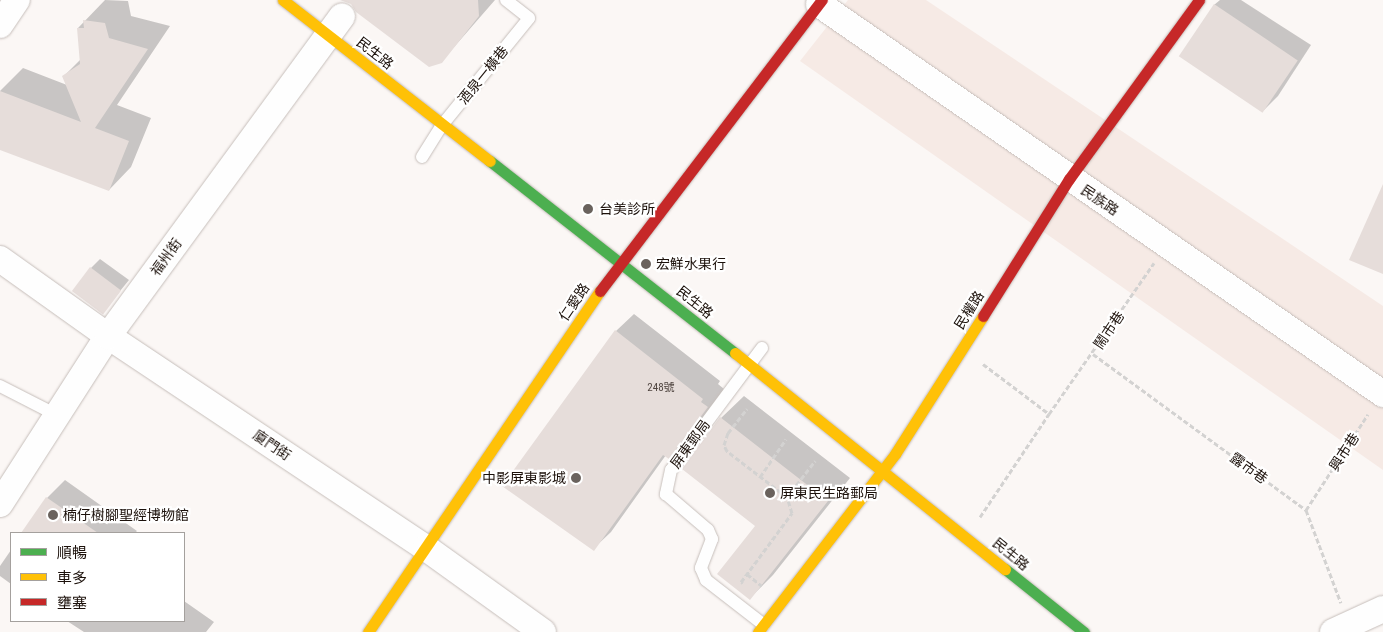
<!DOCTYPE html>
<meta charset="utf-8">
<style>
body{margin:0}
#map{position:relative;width:1383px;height:632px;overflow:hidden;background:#fbf7f5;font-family:"Roboto Condensed","Noto Sans TC",sans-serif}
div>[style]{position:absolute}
.built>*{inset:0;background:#f6eae5}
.shadow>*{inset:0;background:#0003}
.building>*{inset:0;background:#e6ddda;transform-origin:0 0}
.path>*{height:3px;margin-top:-1.5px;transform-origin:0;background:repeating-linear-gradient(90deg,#d3d2d1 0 5px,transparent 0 7.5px)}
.roads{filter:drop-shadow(0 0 1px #c6beba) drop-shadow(0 0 1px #c6beba)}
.lane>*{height:12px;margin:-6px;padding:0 6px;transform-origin:6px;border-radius:6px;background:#fefefe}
.street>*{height:26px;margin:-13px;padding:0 13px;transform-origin:13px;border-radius:13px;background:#fefefe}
.fast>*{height:11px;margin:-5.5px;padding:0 5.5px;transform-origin:5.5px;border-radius:5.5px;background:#4caf50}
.slow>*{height:11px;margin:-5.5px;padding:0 5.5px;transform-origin:5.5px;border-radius:5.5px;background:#ffc107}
.jam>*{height:11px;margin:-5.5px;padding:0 5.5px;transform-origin:5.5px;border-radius:5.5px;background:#c62828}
.dots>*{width:14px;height:14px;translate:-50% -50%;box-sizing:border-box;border:2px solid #fff;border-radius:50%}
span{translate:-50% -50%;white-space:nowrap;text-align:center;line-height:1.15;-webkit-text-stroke:4.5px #fff;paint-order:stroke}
.number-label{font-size:11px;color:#504540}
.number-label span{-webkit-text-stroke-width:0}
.street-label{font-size:14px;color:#1c110b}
.poi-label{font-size:14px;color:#1c110b}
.left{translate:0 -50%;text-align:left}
.right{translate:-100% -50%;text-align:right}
.legend{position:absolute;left:10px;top:532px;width:175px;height:90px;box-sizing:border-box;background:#fff;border:1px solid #a4a09d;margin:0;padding:6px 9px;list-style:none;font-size:15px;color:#1c110b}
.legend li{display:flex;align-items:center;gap:10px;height:25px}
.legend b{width:25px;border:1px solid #a4a09d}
</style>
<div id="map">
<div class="built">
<div style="clip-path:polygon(848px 0,926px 0,1383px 306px,1383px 470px,800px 61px)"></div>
</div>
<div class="shadow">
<div style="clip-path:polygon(105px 0,128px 1px,131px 16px,170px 26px,117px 105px,151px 118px,131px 167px,109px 190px,0 148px,0 91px,23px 68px,67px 85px,63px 77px,81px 59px,78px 28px)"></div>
<div style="clip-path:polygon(342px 0,495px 0,441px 62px,352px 3px)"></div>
<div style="clip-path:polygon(1220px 0,1241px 0,1311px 45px,1278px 96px,1264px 110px,1214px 5px)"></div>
<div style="clip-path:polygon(100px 259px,129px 280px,103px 312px,91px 268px)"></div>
<div style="clip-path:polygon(634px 314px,720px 381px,718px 384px,724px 389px,686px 440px,669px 458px,666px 455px,611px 532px,593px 549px,616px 331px)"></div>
<div style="clip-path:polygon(744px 396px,850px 478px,773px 575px,750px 598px,757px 526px,721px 418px)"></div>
<div style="clip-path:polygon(65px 480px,137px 531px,135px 533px,23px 533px,47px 498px)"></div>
<div style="clip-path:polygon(11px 550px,11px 584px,0 576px,0 566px)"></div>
<div style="clip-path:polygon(184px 601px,214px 622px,206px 632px,84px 632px,67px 621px,184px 621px)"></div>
</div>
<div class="building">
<div style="clip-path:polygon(340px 0,478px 0,479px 16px,442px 63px,429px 67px,356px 12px,351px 4px)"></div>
<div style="left:1214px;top:4px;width:101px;height:63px;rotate:34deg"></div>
<div style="clip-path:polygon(83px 20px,105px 23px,109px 38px,148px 49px,95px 128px,129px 141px,109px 191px,0 150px,0 91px,81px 122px,62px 76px,80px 64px,77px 28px,84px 28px)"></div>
<div style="clip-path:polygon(1383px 184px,1383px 274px,1349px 260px)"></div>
<div style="left:90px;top:267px;width:39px;height:30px;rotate:37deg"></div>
<div style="clip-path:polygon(615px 330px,703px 399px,701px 402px,708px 407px,669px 459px,663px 455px,594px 551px,502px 486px)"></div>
<div style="clip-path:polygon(720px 417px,828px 501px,750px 600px,717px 574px,755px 526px,682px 469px)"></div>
<div style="clip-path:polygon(46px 497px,98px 533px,21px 533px)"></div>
</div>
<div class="path">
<div style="left:1093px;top:354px;width:264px;rotate:36.2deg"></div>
<div style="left:1306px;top:510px;width:99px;rotate:69.4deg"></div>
<div style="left:983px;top:364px;width:83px;rotate:37.1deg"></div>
<div style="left:1049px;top:414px;width:184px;rotate:-55.2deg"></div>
<div style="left:760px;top:477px;width:46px;rotate:-55.6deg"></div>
<div style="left:787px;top:497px;width:46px;rotate:-52.1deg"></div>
<div style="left:1306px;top:510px;width:114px;rotate:-57.1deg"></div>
<div style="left:980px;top:517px;width:124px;rotate:-56.2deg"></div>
<div style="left:747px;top:574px;width:19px;rotate:39deg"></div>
<div style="left:743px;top:583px;width:2px;rotate:-153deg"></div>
<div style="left:741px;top:582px;width:86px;rotate:-53.5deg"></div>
<div style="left:792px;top:513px;width:17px;rotate:-107deg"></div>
<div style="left:787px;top:497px;width:76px;rotate:-142.5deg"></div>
<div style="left:727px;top:451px;width:7px;rotate:-117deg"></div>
<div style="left:724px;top:445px;width:13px;rotate:-72deg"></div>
<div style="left:728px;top:433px;width:31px;rotate:-52deg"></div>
</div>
<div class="roads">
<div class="lane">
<div style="left:422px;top:157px;width:39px;rotate:-58deg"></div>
<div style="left:443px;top:124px;width:136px;rotate:-50.9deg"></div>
<div style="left:529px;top:18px;width:29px;rotate:-142deg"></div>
<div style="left:762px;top:348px;width:152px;rotate:126.7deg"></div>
<div style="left:671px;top:470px;width:25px;rotate:102deg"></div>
<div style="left:666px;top:494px;width:55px;rotate:40.6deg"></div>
<div style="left:708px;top:530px;width:10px;rotate:66deg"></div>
<div style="left:712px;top:539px;width:31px;rotate:111deg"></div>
<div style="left:701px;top:568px;width:13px;rotate:67deg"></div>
<div style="left:706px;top:580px;width:73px;rotate:37.8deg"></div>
<div style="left:0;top:386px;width:64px;rotate:27deg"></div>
</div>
<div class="street">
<div style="left:819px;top:4px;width:686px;rotate:34.66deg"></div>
<div style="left:0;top:25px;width:30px;rotate:-56deg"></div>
<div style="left:0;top:259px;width:133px;rotate:35.5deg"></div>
<div style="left:108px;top:336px;width:382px;rotate:33.7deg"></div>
<div style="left:426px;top:548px;width:144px;rotate:35.7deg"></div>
<div style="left:0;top:504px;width:200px;rotate:-57.3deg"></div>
<div style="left:108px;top:336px;width:396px;rotate:-53.8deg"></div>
<div style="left:1333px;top:632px;width:55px;rotate:-24.7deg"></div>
</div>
<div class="fast">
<div style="left:490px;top:161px;width:311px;rotate:38.1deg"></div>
<div style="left:1005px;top:569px;width:101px;rotate:38.6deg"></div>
</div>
<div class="slow">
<div style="left:283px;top:0;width:262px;rotate:37.9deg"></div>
<div style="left:735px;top:353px;width:346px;rotate:38.7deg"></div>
<div style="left:368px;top:632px;width:412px;rotate:-55.8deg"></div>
<div style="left:758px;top:632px;width:225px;rotate:-52.4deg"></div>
<div style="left:895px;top:454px;width:164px;rotate:-57.5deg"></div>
</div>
<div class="jam">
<div style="left:600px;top:291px;width:366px;rotate:-52.7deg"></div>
<div style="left:983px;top:316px;width:162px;rotate:-57.9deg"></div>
<div style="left:1069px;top:179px;width:221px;rotate:-54deg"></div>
</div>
</div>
<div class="dots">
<div style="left:588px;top:209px;background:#6a625d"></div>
<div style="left:646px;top:264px;background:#6a625d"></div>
<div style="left:576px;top:478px;background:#6a625d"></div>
<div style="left:770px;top:493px;background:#6a625d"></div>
<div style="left:53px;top:515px;background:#6a625d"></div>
</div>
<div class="number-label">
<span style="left:661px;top:388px">248號</span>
</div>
<div class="street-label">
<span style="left:375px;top:53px;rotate:38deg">民生路</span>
<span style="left:483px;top:75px;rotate:-51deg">酒泉一橫巷</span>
<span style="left:1100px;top:200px;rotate:34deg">民族路</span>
<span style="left:166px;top:257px;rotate:-54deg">福州街</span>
<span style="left:574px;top:302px;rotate:-56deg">仁愛路</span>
<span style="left:695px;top:302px;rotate:39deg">民生路</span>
<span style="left:969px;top:310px;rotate:-58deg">民權路</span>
<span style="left:1109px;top:330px;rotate:-56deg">鬧市巷</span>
<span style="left:690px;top:444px;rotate:-54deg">屏東郵局</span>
<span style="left:272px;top:445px;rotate:34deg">廈門街</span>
<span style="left:1344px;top:452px;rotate:-57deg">興市巷</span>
<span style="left:1249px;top:468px;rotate:36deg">露市巷</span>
<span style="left:1011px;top:554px;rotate:39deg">民生路</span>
</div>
<div class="poi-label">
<span class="left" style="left:599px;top:209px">台美診所</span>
<span class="left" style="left:656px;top:264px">宏鮮水果行</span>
<span class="right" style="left:566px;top:478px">中影屏東影城</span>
<span class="left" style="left:780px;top:493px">屏東民生路郵局</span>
<span class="left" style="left:63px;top:515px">楠仔樹腳聖經博物館</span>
</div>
<ul class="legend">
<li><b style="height:6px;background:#4caf50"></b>順暢</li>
<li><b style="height:6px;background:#ffc107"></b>車多</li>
<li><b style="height:6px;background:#c62828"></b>壅塞</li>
</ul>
</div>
